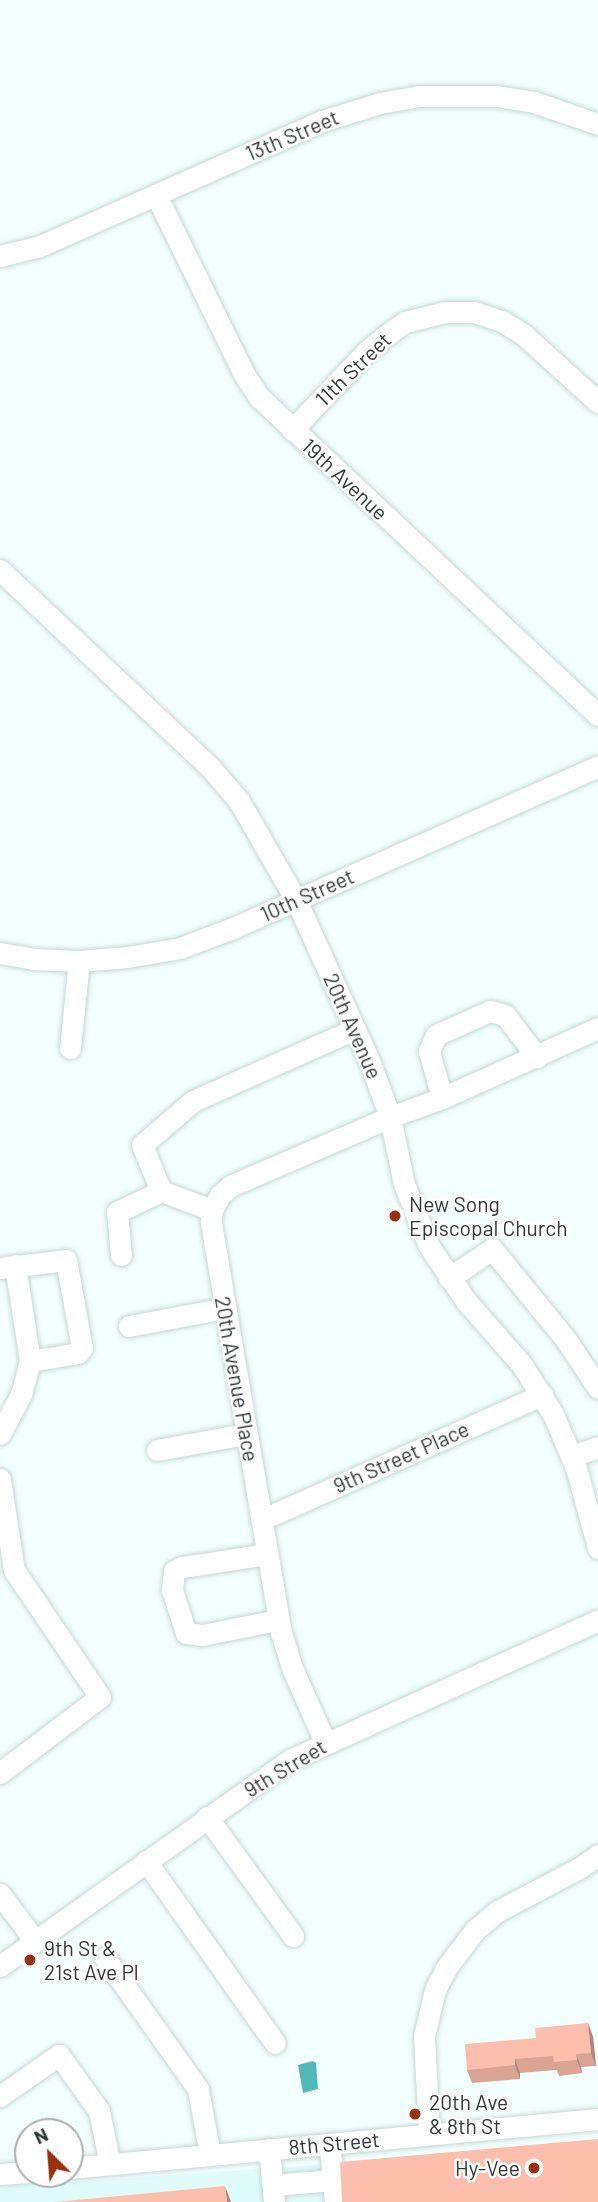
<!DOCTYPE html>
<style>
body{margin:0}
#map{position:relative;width:598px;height:2202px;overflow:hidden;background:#f3fefe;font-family:Barlow,sans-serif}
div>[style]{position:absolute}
.built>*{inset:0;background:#dffbfa}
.water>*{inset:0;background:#53b9b7}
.roads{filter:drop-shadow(0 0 2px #c4d7d6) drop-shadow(0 0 2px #c4d7d6)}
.minor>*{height:21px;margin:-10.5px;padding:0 10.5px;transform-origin:10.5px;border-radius:10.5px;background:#fff}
.wall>*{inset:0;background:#daa495}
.shaded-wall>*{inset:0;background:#b18679}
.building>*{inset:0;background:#fdbfad}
.dots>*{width:19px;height:19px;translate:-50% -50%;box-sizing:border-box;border:4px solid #fff;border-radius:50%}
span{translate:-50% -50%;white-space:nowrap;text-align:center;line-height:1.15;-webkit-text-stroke:5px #fff;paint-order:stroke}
.street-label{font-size:21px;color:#303737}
.poi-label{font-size:21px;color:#303737}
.left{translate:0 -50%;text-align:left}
.right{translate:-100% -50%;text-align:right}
.north{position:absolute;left:14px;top:2118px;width:70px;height:70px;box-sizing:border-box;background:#fff;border:2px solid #acafaf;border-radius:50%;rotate:335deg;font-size:19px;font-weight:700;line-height:28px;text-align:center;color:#303737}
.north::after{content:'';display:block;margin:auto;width:24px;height:32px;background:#98310f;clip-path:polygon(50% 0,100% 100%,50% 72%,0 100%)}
</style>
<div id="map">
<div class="built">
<div style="clip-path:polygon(598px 2145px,598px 2202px,0 2202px,0 2187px)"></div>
</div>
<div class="water">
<div style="clip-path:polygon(313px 2061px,316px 2063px,318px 2089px,303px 2093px,298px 2065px)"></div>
</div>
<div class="roads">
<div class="minor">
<div style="left:156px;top:195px;width:199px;rotate:63.8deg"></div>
<div style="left:244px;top:374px;width:27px;rotate:57deg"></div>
<div style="left:259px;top:397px;width:465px;rotate:43.2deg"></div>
<div style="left:0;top:256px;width:41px;rotate:-14deg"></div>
<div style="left:40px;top:246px;width:308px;rotate:-23.9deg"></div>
<div style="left:322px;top:121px;width:61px;rotate:-17.2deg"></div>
<div style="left:380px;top:103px;width:39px;rotate:-10deg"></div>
<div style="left:418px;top:96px;width:78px"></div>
<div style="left:496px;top:96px;width:38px;rotate:9deg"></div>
<div style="left:534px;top:102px;width:68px;rotate:19deg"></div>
<div style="left:292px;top:430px;width:108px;rotate:-46.5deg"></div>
<div style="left:366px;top:352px;width:27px;rotate:-39deg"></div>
<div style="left:387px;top:335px;width:22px;rotate:-36deg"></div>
<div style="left:405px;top:322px;width:41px;rotate:-14deg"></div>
<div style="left:445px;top:312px;width:29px"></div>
<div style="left:474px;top:312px;width:29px;rotate:18deg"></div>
<div style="left:502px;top:321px;width:26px;rotate:32deg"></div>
<div style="left:524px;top:335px;width:100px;rotate:42.2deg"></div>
<div style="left:0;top:570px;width:288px;rotate:43.2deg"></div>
<div style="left:210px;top:767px;width:45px;rotate:49.5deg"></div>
<div style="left:239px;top:801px;width:114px;rotate:60.1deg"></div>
<div style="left:296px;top:900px;width:176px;rotate:65.5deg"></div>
<div style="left:369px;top:1060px;width:61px;rotate:69.8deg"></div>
<div style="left:390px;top:1117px;width:68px;rotate:78.2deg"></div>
<div style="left:404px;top:1184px;width:67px;rotate:68deg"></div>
<div style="left:429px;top:1246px;width:66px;rotate:56.1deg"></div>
<div style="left:466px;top:1301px;width:85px;rotate:48.8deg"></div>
<div style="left:522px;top:1365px;width:58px;rotate:57.7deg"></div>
<div style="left:553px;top:1414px;width:59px;rotate:66.9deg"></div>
<div style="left:576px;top:1468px;width:83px;rotate:74.6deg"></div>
<div style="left:0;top:953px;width:34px;rotate:10deg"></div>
<div style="left:33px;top:959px;width:46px;rotate:2.5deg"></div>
<div style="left:79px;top:961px;width:49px;rotate:-4.7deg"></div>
<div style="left:128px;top:957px;width:53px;rotate:-9.8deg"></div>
<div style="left:180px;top:948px;width:57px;rotate:-20.7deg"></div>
<div style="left:233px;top:928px;width:399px;rotate:-23.9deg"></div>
<div style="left:70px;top:1048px;width:87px;rotate:-84.1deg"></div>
<div style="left:442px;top:1098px;width:49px;rotate:-105.5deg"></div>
<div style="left:429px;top:1051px;width:17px;rotate:-66deg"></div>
<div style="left:436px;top:1035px;width:59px;rotate:-24deg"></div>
<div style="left:490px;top:1011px;width:16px;rotate:15deg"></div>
<div style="left:505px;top:1015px;width:53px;rotate:52.7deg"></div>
<div style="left:161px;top:1191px;width:50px;rotate:-112.4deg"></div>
<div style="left:142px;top:1145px;width:67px;rotate:-40.8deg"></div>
<div style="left:193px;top:1101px;width:177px;rotate:-24deg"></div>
<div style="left:121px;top:1255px;width:43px;rotate:-95.3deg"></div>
<div style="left:117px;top:1212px;width:49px;rotate:-25.5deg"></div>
<div style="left:161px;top:1191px;width:54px;rotate:20.4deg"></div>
<div style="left:15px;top:1265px;width:97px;rotate:81.1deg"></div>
<div style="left:0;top:1268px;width:66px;rotate:-6.9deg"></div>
<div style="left:66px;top:1260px;width:89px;rotate:79.7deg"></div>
<div style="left:82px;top:1348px;width:6px;rotate:129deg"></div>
<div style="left:78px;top:1353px;width:49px;rotate:170.5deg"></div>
<div style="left:30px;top:1361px;width:34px;rotate:105deg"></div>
<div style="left:21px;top:1394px;width:45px;rotate:117.7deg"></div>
<div style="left:449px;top:1278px;width:52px;rotate:-34deg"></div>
<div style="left:492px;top:1249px;width:119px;rotate:50.8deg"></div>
<div style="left:567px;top:1341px;width:56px;rotate:56.6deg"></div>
<div style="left:129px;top:1326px;width:98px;rotate:-10.6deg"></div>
<div style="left:157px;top:1450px;width:90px;rotate:-10.2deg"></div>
<div style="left:571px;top:1456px;width:28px;rotate:-18deg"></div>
<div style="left:0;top:1479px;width:92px;rotate:81.3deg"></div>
<div style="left:14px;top:1570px;width:153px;rotate:55.9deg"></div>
<div style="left:100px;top:1697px;width:126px;rotate:142.8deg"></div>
<div style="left:261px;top:1520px;width:308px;rotate:-24deg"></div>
<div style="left:267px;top:1554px;width:86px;rotate:171.3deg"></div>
<div style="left:182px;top:1567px;width:9px;rotate:153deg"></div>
<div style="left:174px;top:1571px;width:19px;rotate:96deg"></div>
<div style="left:172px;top:1590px;width:45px;rotate:72deg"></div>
<div style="left:186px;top:1633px;width:16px;rotate:7deg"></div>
<div style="left:202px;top:1635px;width:77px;rotate:-11.2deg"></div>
<div style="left:325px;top:1742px;width:81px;rotate:-114deg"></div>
<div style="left:292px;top:1668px;width:37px;rotate:-107deg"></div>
<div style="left:281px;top:1633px;width:416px;rotate:-99.7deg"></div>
<div style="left:211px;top:1223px;width:13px;rotate:-86deg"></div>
<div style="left:212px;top:1210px;width:17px;rotate:-62deg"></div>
<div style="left:220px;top:1195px;width:13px;rotate:-42deg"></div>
<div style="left:230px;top:1186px;width:174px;rotate:-23.3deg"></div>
<div style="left:390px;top:1117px;width:55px;rotate:-20.1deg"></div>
<div style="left:442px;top:1098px;width:171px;rotate:-24.2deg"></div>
<div style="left:207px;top:1817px;width:147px;rotate:54.1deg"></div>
<div style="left:146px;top:1861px;width:223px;rotate:54.7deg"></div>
<div style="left:0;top:1894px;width:59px;rotate:53.3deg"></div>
<div style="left:105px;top:1958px;width:161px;rotate:54.6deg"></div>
<div style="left:198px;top:2089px;width:67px;rotate:79.7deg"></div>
<div style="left:0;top:1966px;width:356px;rotate:-35.4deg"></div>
<div style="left:290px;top:1760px;width:338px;rotate:-24.4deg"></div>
<div style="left:0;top:2096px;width:72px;rotate:-34.8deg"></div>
<div style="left:59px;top:2055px;width:69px;rotate:54.5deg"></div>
<div style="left:99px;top:2111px;width:54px;rotate:78.3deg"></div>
<div style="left:429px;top:2134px;width:98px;rotate:-92.9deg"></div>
<div style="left:424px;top:2036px;width:47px;rotate:-76.6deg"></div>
<div style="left:435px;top:1990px;width:25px;rotate:-63deg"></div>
<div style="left:446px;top:1968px;width:48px;rotate:-52.7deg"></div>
<div style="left:475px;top:1930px;width:30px;rotate:-40deg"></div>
<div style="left:498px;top:1911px;width:94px;rotate:-27.9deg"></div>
<div style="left:581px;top:1867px;width:21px;rotate:-35deg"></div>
<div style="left:269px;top:2149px;width:53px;rotate:84.6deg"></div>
<div style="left:70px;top:2168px;width:530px;rotate:-5.3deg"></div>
<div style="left:0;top:2174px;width:28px;rotate:-4deg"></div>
<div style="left:333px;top:2180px;width:22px;rotate:85deg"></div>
<div style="left:273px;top:2185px;width:60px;rotate:-4.8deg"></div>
<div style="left:333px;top:2180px;width:36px;rotate:-96deg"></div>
</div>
</div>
<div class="wall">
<div style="clip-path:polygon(588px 2023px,593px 2037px,596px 2066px,581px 2067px,582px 2073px,559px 2076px,557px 2070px,520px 2073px,520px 2079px,472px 2083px,467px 2070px)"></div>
</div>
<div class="shaded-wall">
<div style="clip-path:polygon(588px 2023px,593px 2037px,596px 2066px,591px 2053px)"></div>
<div style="clip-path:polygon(576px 2054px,581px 2067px,582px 2073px,577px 2060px)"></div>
<div style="clip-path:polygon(515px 2059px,520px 2073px,520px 2079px,515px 2065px)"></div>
<div style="clip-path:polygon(225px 2186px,231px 2202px,227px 2202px)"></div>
</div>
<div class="building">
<div style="clip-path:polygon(588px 2023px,591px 2053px,576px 2054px,577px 2060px,554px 2062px,553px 2056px,515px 2059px,515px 2065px,467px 2070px,465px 2044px,536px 2038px,535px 2028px)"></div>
<div style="clip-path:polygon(598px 2139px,598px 2202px,342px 2202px,340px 2162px)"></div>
<div style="clip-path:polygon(225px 2186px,227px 2202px,55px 2202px)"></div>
</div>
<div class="dots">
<div style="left:395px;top:1216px;background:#98310f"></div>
<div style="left:30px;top:1960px;background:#98310f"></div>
<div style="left:415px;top:2114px;background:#98310f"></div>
<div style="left:534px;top:2168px;background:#98310f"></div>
</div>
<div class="street-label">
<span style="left:292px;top:135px;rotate:-23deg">13th Street</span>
<span style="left:353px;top:369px;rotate:-44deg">11th Street</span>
<span style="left:345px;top:479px;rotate:43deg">19th Avenue</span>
<span style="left:307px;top:895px;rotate:-24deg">10th Street</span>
<span style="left:353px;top:1026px;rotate:66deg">20th Avenue</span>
<span style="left:237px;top:1379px;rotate:80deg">20th Avenue Place</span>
<span style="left:401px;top:1457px;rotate:-24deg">9th Street Place</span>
<span style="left:285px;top:1768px;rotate:-31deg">9th Street</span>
<span style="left:334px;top:2143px;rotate:-5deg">8th Street</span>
</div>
<div class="poi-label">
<span class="left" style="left:409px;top:1216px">New Song<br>Episcopal Church</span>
<span class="left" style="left:44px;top:1960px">9th St &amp;<br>21st Ave Pl</span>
<span class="left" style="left:429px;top:2114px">20th Ave<br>&amp; 8th St</span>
<span class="right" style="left:520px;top:2168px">Hy-Vee</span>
</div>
<div class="north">N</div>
</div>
